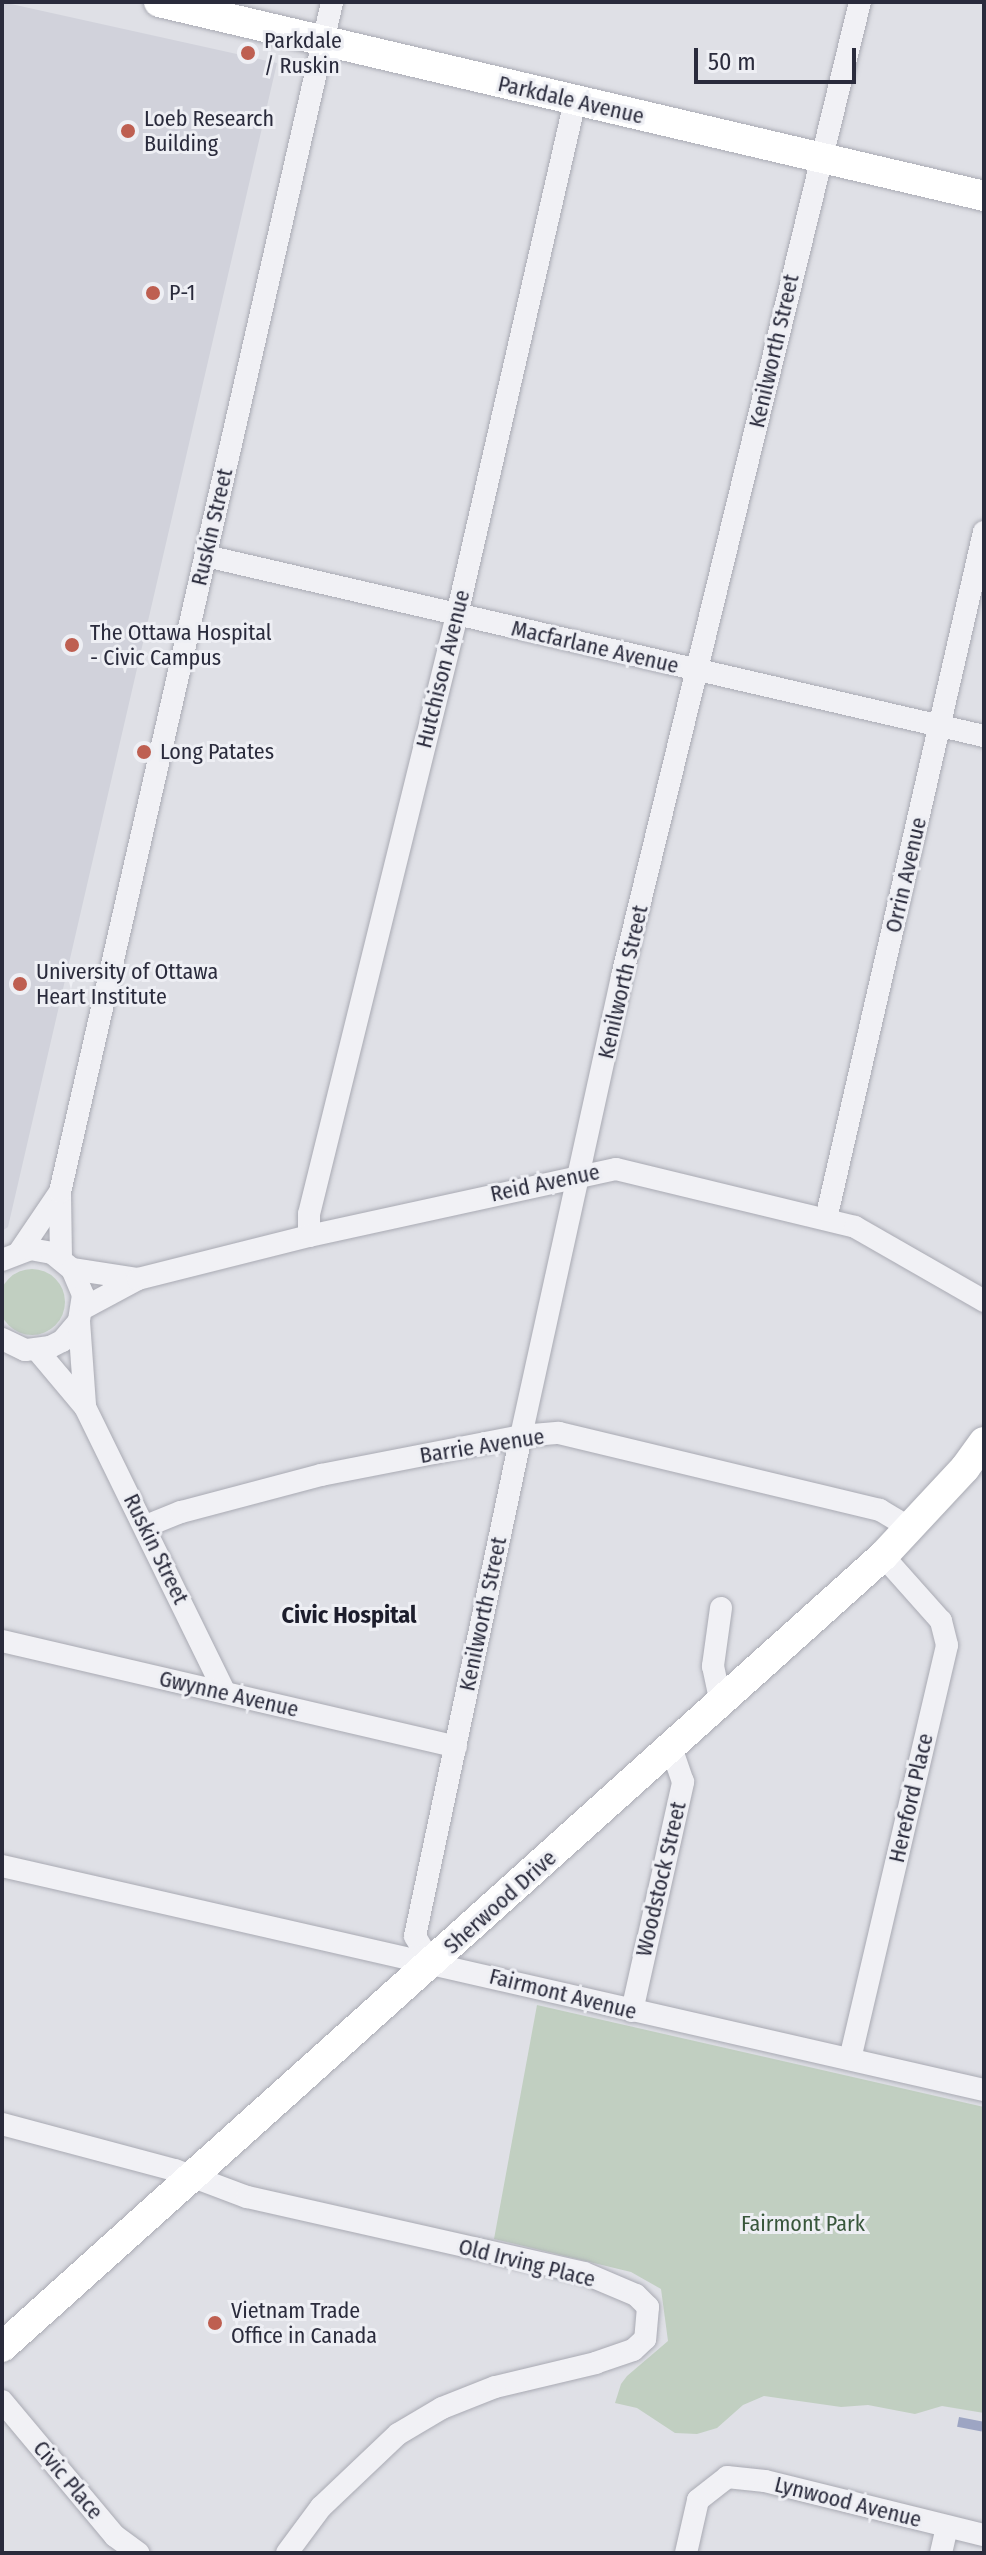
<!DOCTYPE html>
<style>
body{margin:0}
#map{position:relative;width:986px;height:2555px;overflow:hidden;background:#dfe0e6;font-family:"Fira Sans Condensed",sans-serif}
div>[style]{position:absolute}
.built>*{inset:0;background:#d1d2db}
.green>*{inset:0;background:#c1cfc1}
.round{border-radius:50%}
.water>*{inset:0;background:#9da5c3;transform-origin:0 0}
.roads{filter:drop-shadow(0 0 2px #a9aab3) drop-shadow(0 0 2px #a9aab3)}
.street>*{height:22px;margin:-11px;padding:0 11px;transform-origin:11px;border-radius:11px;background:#f1f1f5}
.secondary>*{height:30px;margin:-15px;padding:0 15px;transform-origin:15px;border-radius:15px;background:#fff}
.dots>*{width:22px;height:22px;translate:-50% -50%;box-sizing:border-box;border:4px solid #eeeff4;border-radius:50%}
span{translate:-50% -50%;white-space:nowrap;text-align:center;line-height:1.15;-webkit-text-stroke:6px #eeeff4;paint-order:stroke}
.poi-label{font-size:22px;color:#2a2b3c}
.left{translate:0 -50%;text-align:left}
.street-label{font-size:22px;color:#2a2b3c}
.park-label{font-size:22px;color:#38563b}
.neighbourhood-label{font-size:24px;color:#1c1d2c;font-weight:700}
.frame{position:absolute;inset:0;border:4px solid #2a2b3c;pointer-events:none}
.scale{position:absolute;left:694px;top:48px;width:162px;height:36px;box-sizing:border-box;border:4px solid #2a2b3c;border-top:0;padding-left:10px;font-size:24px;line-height:28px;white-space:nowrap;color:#2a2b3c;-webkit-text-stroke:6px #eeeff4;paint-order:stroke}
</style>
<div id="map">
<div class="built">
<div style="clip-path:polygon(2px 2px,277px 63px,8px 1227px,2px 1231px)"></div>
</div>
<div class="green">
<div class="round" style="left:-1px;top:1269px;width:66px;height:66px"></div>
<div style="clip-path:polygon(537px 2005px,984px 2107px,984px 2413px,942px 2406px,915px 2414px,868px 2405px,841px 2407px,764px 2396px,743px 2405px,717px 2428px,697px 2434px,675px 2433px,637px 2408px,615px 2403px,621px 2384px,627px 2376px,668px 2341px,661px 2289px,631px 2272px,494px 2239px)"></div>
</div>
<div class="water">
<div style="left:959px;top:2417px;width:25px;height:10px;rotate:11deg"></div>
</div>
<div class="roads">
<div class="street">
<div style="left:206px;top:556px;width:799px;rotate:13.03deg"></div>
<div style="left:826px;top:1219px;width:705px;rotate:-77.05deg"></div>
<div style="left:309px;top:1236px;width:22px;rotate:-90deg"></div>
<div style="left:309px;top:1214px;width:617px;rotate:-76.12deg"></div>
<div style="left:457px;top:615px;width:527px;rotate:-77.07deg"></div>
<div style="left:20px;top:1251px;width:71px;rotate:-55.9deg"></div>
<div style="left:61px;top:1258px;width:66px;rotate:-90.9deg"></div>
<div style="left:60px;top:1192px;width:1221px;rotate:-77.12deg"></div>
<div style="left:2px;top:1260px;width:30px;rotate:-21deg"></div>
<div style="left:30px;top:1249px;width:22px;rotate:10deg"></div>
<div style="left:52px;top:1253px;width:26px;rotate:39deg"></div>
<div style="left:72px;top:1269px;width:28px;rotate:67deg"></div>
<div style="left:83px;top:1295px;width:26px;rotate:99deg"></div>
<div style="left:79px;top:1321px;width:26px;rotate:130deg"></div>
<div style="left:62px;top:1341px;width:13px;rotate:153deg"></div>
<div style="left:50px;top:1347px;width:25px;rotate:173deg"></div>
<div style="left:25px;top:1350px;width:25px;rotate:-154deg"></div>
<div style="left:72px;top:1269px;width:67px;rotate:8.6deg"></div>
<div style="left:82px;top:1309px;width:64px;rotate:-28.2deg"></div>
<div style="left:138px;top:1279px;width:176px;rotate:-14.1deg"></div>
<div style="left:309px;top:1236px;width:314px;rotate:-12.3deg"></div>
<div style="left:616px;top:1169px;width:246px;rotate:13.6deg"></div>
<div style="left:855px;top:1227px;width:149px;rotate:29.8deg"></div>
<div style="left:79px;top:1321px;width:84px;rotate:85.9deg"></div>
<div style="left:37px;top:1350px;width:75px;rotate:49.9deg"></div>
<div style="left:85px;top:1407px;width:318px;rotate:63.9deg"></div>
<div style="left:146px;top:1526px;width:38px;rotate:-22deg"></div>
<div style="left:181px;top:1512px;width:145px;rotate:-14.8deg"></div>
<div style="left:321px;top:1475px;width:204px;rotate:-11deg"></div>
<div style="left:521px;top:1436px;width:38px;rotate:-5deg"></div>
<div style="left:559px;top:1433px;width:330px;rotate:13.5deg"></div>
<div style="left:880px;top:1510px;width:35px;rotate:31deg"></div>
<div style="left:721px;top:1608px;width:59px;rotate:97.9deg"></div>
<div style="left:713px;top:1666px;width:38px;rotate:78deg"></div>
<div style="left:2px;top:1641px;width:466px;rotate:13.1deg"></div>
<div style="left:2px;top:1866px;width:1007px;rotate:12.85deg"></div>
<div style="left:431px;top:1963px;width:31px;rotate:-121deg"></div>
<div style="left:415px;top:1936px;width:511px;rotate:-78.03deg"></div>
<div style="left:521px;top:1436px;width:471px;rotate:-77.6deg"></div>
<div style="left:622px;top:976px;width:1003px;rotate:-76.27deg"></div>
<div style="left:632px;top:2011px;width:235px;rotate:-77.4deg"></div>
<div style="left:683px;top:1782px;width:36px;rotate:-109deg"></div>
<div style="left:850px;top:2059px;width:425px;rotate:-76.8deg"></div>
<div style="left:947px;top:1645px;width:25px;rotate:-104deg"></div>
<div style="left:941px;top:1621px;width:87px;rotate:-131.7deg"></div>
<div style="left:2px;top:2124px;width:179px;rotate:14.9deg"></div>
<div style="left:175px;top:2170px;width:77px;rotate:20.6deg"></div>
<div style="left:247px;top:2197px;width:345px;rotate:12.7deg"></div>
<div style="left:584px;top:2273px;width:56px;rotate:22.9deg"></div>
<div style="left:636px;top:2295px;width:17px;rotate:45deg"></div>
<div style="left:648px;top:2307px;width:32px;rotate:95deg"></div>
<div style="left:645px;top:2339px;width:16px;rotate:137deg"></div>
<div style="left:633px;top:2350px;width:39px;rotate:161deg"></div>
<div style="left:596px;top:2363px;width:104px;rotate:166.6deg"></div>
<div style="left:495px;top:2387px;width:57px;rotate:158.4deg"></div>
<div style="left:442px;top:2408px;width:51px;rotate:149.4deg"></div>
<div style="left:398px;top:2434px;width:106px;rotate:136.5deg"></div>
<div style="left:321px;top:2507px;width:57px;rotate:126.5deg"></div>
<div style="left:2px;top:2401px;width:176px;rotate:50.1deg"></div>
<div style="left:115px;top:2536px;width:29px;rotate:36deg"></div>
<div style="left:686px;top:2553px;width:54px;rotate:-77.2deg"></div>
<div style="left:698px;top:2500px;width:37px;rotate:-38deg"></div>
<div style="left:727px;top:2477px;width:38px;rotate:6deg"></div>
<div style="left:765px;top:2481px;width:226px;rotate:13.9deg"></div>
<div style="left:941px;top:2553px;width:27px;rotate:-77deg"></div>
</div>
<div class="secondary">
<div style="left:159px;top:2px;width:848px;rotate:13.23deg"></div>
<div style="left:2px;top:2347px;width:1184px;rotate:-41.92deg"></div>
<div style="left:883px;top:1556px;width:120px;rotate:-47deg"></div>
<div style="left:965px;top:1468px;width:32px;rotate:-54deg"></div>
</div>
</div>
<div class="dots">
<div style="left:248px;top:53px;background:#be5f51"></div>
<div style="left:128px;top:131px;background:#be5f51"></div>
<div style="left:153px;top:293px;background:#be5f51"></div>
<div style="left:72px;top:645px;background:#be5f51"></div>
<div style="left:144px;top:752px;background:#be5f51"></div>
<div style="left:20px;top:984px;background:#be5f51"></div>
<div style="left:215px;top:2323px;background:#be5f51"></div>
</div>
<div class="poi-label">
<span class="left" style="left:264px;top:53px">Parkdale<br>/ Ruskin</span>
<span class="left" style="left:144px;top:131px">Loeb Research<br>Building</span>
<span class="left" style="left:169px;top:293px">P-1</span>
<span class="left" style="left:90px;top:645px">The Ottawa Hospital<br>- Civic Campus</span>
<span class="left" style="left:160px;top:752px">Long Patates</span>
<span class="left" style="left:36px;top:984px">University of Ottawa<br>Heart Institute</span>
<span class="left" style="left:231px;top:2323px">Vietnam Trade<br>Office in Canada</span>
</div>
<div class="street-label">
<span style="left:571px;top:100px;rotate:13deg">Parkdale Avenue</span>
<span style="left:774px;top:351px;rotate:-77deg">Kenilworth Street</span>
<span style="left:212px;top:527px;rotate:-77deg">Ruskin Street</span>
<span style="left:595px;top:647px;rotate:13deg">Macfarlane Avenue</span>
<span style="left:443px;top:669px;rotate:-76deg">Hutchison Avenue</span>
<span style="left:906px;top:875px;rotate:-77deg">Orrin Avenue</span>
<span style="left:623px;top:982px;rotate:-77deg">Kenilworth Street</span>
<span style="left:545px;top:1183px;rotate:-12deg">Reid Avenue</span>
<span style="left:482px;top:1446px;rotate:-9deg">Barrie Avenue</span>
<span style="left:156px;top:1549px;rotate:64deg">Ruskin Street</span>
<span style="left:483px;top:1614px;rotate:-78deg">Kenilworth Street</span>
<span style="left:229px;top:1694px;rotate:13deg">Gwynne Avenue</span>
<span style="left:911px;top:1798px;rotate:-77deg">Hereford Place</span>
<span style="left:661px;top:1879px;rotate:-77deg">Woodstock Street</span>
<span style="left:500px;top:1902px;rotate:-42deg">Sherwood Drive</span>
<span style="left:563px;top:1994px;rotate:14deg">Fairmont Avenue</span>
<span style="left:527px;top:2263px;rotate:14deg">Old Irving Place</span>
<span style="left:68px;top:2480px;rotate:50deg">Civic Place</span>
<span style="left:848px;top:2502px;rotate:14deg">Lynwood Avenue</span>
</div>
<div class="park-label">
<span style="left:803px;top:2224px">Fairmont Park</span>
</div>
<div class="neighbourhood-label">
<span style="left:349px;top:1616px">Civic Hospital</span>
</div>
<div class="frame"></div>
<div class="scale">50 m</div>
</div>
